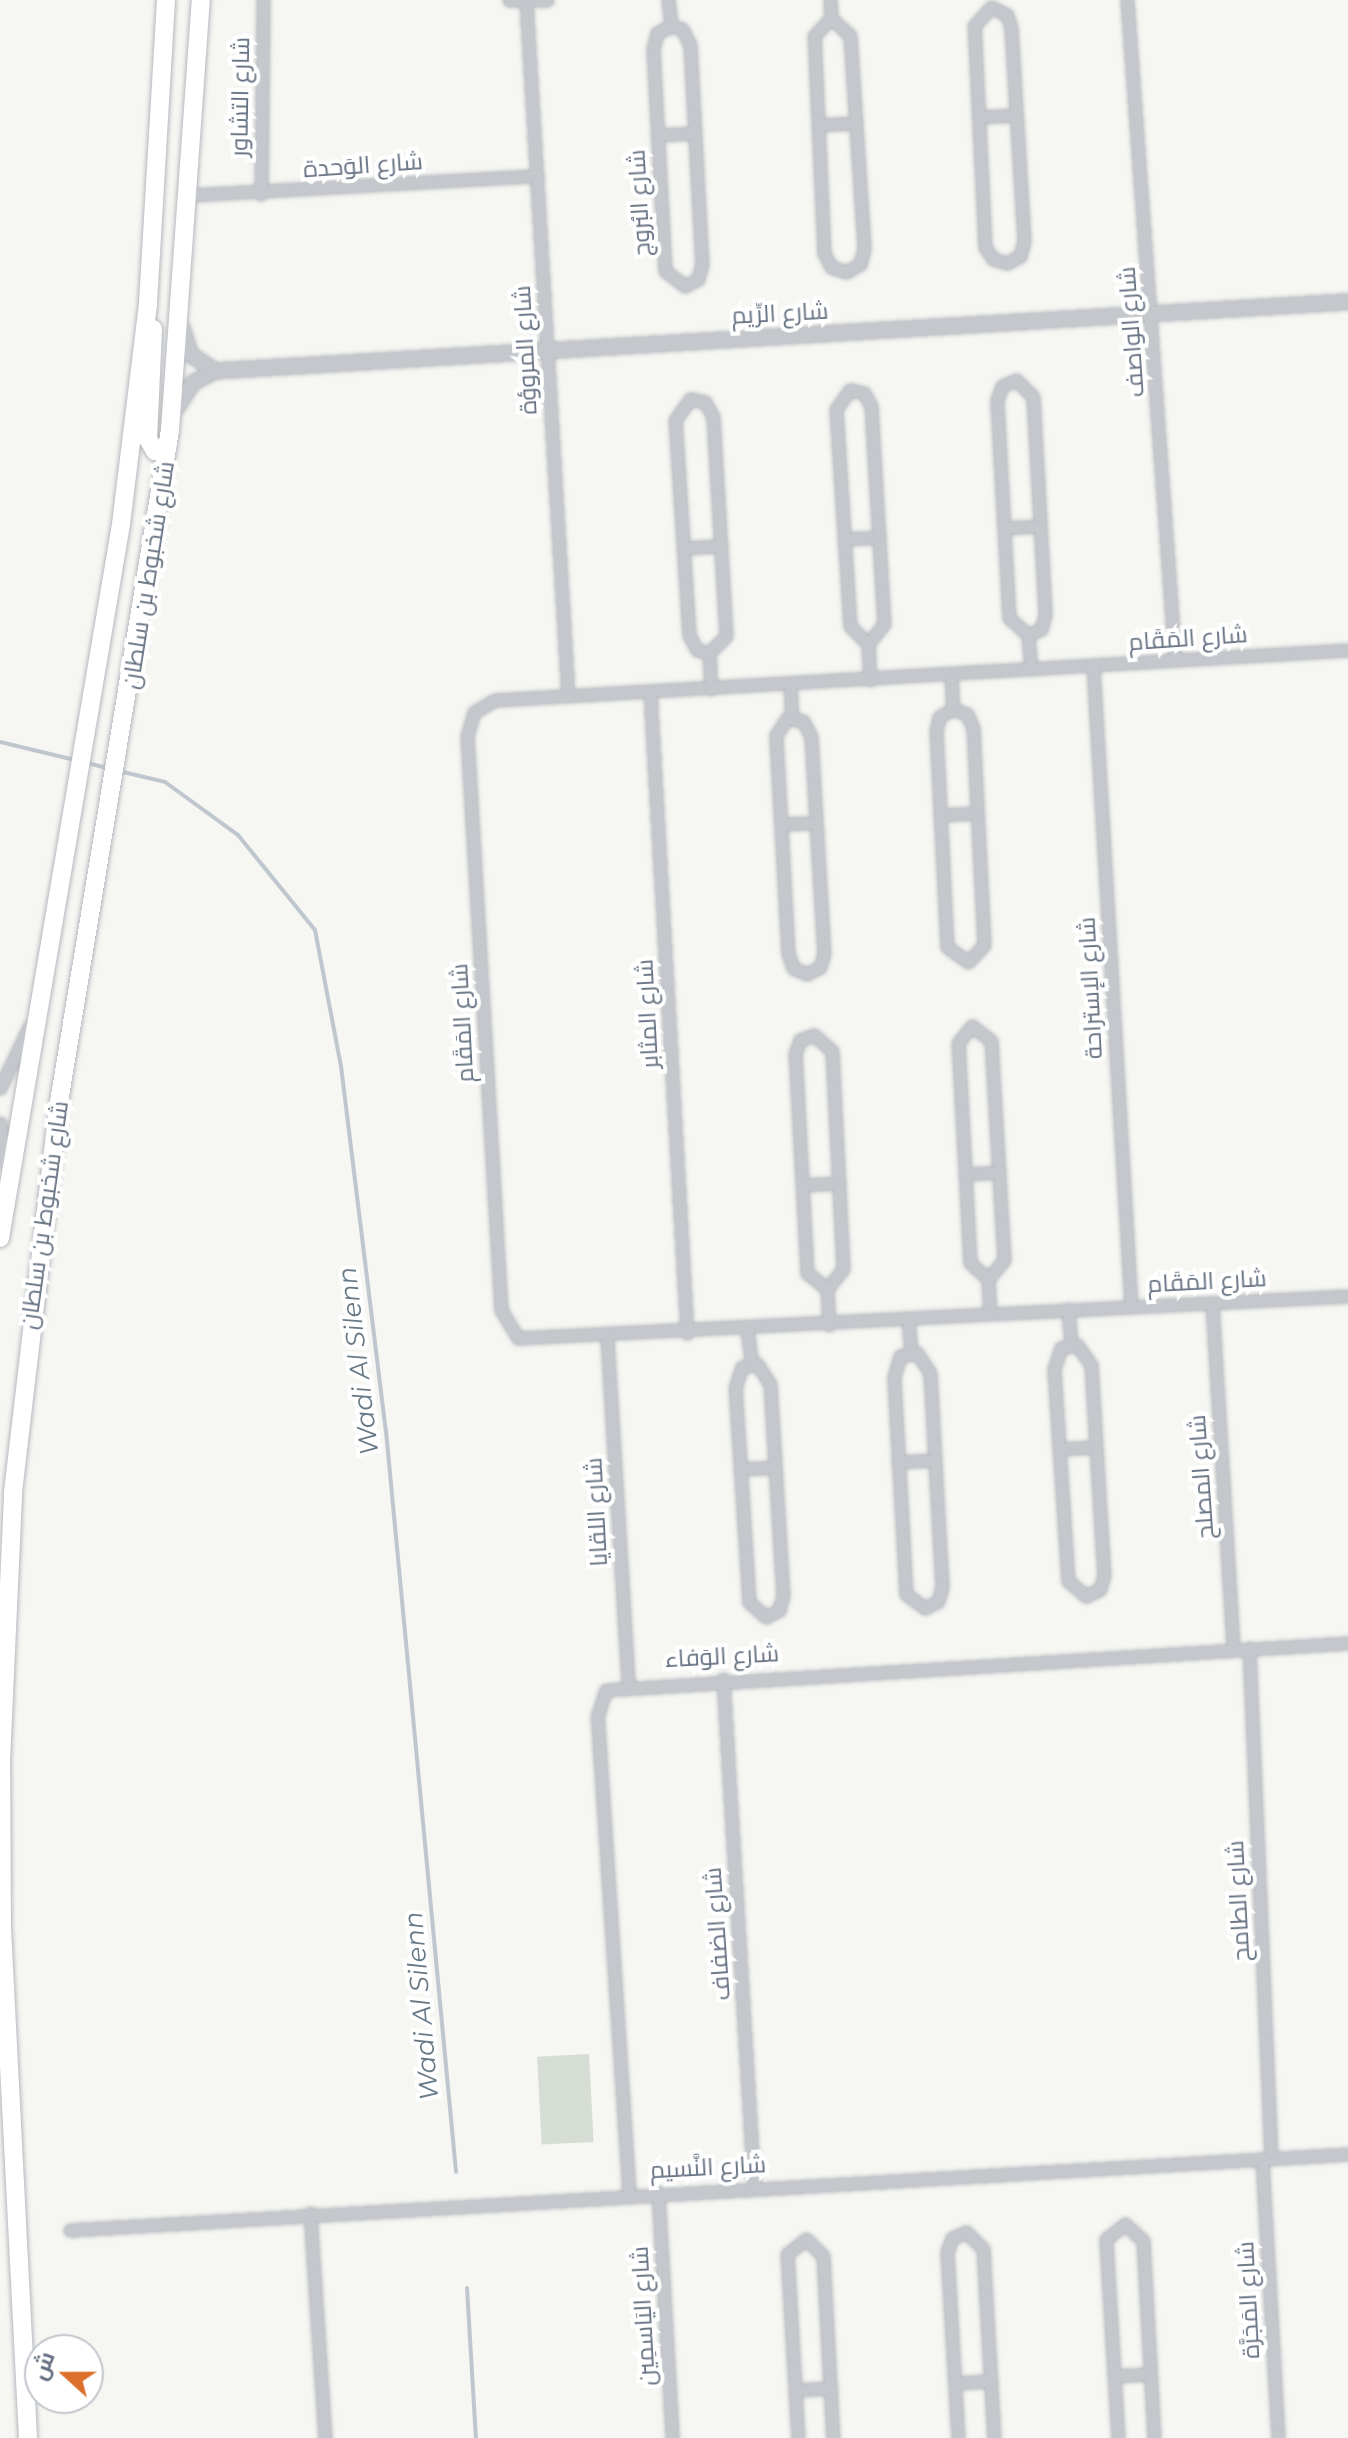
<!DOCTYPE html>
<meta charset="utf-8">
<style>
body{margin:0}
#map{position:relative;width:1348px;height:2438px;overflow:hidden;background:#f6f6f3;font-family:Montserrat,Cairo,sans-serif}
div>[style]{position:absolute}
.green>*{inset:0;background:#d6ddd4;transform-origin:0 0}
.stream>*{height:4px;margin:-2px;padding:0 2px;transform-origin:2px;border-radius:2px;background:#bfc7ce}
.roads{filter:drop-shadow(0 0 2px #b5b8bd) drop-shadow(0 0 2px #b5b8bd)}
.minor>*{height:11px;margin:-5.5px;padding:0 5.5px;transform-origin:5.5px;border-radius:5.5px;background:#c4c7cb}
.tertiary>*{height:14px;margin:-7px;padding:0 7px;transform-origin:7px;border-radius:7px;background:#c4c7cb}
.primary>*{height:18px;margin:-9px;padding:0 9px;transform-origin:9px;border-radius:9px;background:#fff}
span{translate:-50% -50%;white-space:nowrap;text-align:center;line-height:1.15;-webkit-text-stroke:8px #fff;paint-order:stroke}
.street-label{font-size:24px;color:#667283}
.water-label{font-size:26px;color:#677986;font-style:italic}
.north{position:absolute;left:24px;top:2334px;width:80px;height:80px;box-sizing:border-box;background:#fff;border:2px solid #c2c7cd;border-radius:50%;rotate:291deg;font-size:22px;font-weight:700;line-height:32px;text-align:center;color:#667283}
.north::after{content:'';display:block;margin:auto;width:28px;height:36px;background:#dd702c;clip-path:polygon(50% 0,100% 100%,50% 72%,0 100%)}
</style>
<div id="map">
<div class="green">
<div style="left:589px;top:2054px;width:88px;height:52px;rotate:87deg"></div>
</div>
<div class="stream">
<div style="left:0;top:742px;width:77px;rotate:13.5deg"></div>
<div style="left:88px;top:763px;width:23px;rotate:15deg"></div>
<div style="left:119px;top:771px;width:47px;rotate:13.4deg"></div>
<div style="left:165px;top:782px;width:90px;rotate:36deg"></div>
<div style="left:238px;top:835px;width:122px;rotate:51deg"></div>
<div style="left:315px;top:930px;width:138px;rotate:79.2deg"></div>
<div style="left:341px;top:1066px;width:368px;rotate:83deg"></div>
<div style="left:386px;top:1431px;width:744px;rotate:84.6deg"></div>
<div style="left:467px;top:2288px;width:150px;rotate:86.6deg"></div>
</div>
<div class="roads">
<div class="minor">
<div style="left:509px;top:0;width:38px"></div>
<div style="left:668px;top:0;width:26px;rotate:83deg"></div>
<div style="left:830px;top:0;width:18px;rotate:87deg"></div>
<div style="left:1127px;top:0;width:662px;rotate:85.84deg"></div>
<div style="left:526px;top:1px;width:696px;rotate:86.54deg"></div>
<div style="left:991px;top:7px;width:18px;rotate:27deg"></div>
<div style="left:1007px;top:15px;width:14px;rotate:73deg"></div>
<div style="left:1011px;top:28px;width:213px;rotate:86.5deg"></div>
<div style="left:1024px;top:241px;width:16px;rotate:105deg"></div>
<div style="left:1020px;top:256px;width:15px;rotate:152deg"></div>
<div style="left:1007px;top:263px;width:15px;rotate:-164deg"></div>
<div style="left:993px;top:259px;width:14px;rotate:-124deg"></div>
<div style="left:985px;top:247px;width:221px;rotate:-92.8deg"></div>
<div style="left:974px;top:26px;width:25px;rotate:-48deg"></div>
<div style="left:831px;top:18px;width:26px;rotate:43deg"></div>
<div style="left:850px;top:36px;width:213px;rotate:86.2deg"></div>
<div style="left:864px;top:249px;width:16px;rotate:105deg"></div>
<div style="left:860px;top:264px;width:16px;rotate:150deg"></div>
<div style="left:846px;top:272px;width:16px;rotate:-162deg"></div>
<div style="left:831px;top:267px;width:16px;rotate:-117deg"></div>
<div style="left:824px;top:253px;width:217px;rotate:-92.6deg"></div>
<div style="left:814px;top:36px;width:25px;rotate:-47deg"></div>
<div style="left:671px;top:26px;width:11px;rotate:15deg"></div>
<div style="left:682px;top:29px;width:18px;rotate:63deg"></div>
<div style="left:690px;top:45px;width:219px;rotate:86.9deg"></div>
<div style="left:702px;top:264px;width:16px;rotate:105deg"></div>
<div style="left:698px;top:279px;width:15px;rotate:152deg"></div>
<div style="left:685px;top:286px;width:25px;rotate:-143deg"></div>
<div style="left:665px;top:271px;width:222px;rotate:-93.1deg"></div>
<div style="left:653px;top:49px;width:16px;rotate:-76deg"></div>
<div style="left:657px;top:33px;width:16px;rotate:-27deg"></div>
<div style="left:979px;top:117px;width:37px;rotate:-3deg"></div>
<div style="left:818px;top:125px;width:38px;rotate:-3deg"></div>
<div style="left:658px;top:135px;width:37px;rotate:-3deg"></div>
<div style="left:261px;top:194px;width:194px;rotate:-89.4deg"></div>
<div style="left:192px;top:195px;width:346px;rotate:-3.2deg"></div>
<div style="left:1016px;top:380px;width:24px;rotate:45deg"></div>
<div style="left:1033px;top:397px;width:218px;rotate:86.8deg"></div>
<div style="left:1045px;top:615px;width:15px;rotate:106deg"></div>
<div style="left:1041px;top:629px;width:14px;rotate:155deg"></div>
<div style="left:1028px;top:635px;width:25px;rotate:-138deg"></div>
<div style="left:1009px;top:618px;width:218px;rotate:-93.2deg"></div>
<div style="left:997px;top:400px;width:15px;rotate:-70deg"></div>
<div style="left:1002px;top:386px;width:15px;rotate:-23deg"></div>
<div style="left:850px;top:390px;width:14px;rotate:12deg"></div>
<div style="left:864px;top:393px;width:15px;rotate:62deg"></div>
<div style="left:871px;top:406px;width:218px;rotate:86.6deg"></div>
<div style="left:884px;top:624px;width:26px;rotate:129deg"></div>
<div style="left:868px;top:644px;width:25px;rotate:-135deg"></div>
<div style="left:850px;top:626px;width:217px;rotate:-93.7deg"></div>
<div style="left:836px;top:409px;width:24px;rotate:-54deg"></div>
<div style="left:690px;top:399px;width:15px;rotate:11deg"></div>
<div style="left:705px;top:402px;width:17px;rotate:62deg"></div>
<div style="left:713px;top:417px;width:219px;rotate:86.6deg"></div>
<div style="left:726px;top:636px;width:24px;rotate:135deg"></div>
<div style="left:709px;top:653px;width:12px;rotate:-166deg"></div>
<div style="left:697px;top:650px;width:17px;rotate:-118deg"></div>
<div style="left:689px;top:635px;width:215px;rotate:-93.7deg"></div>
<div style="left:675px;top:420px;width:26px;rotate:-54deg"></div>
<div style="left:1004px;top:528px;width:36px;rotate:-3deg"></div>
<div style="left:844px;top:539px;width:35px;rotate:-3deg"></div>
<div style="left:683px;top:548px;width:38px;rotate:-3deg"></div>
<div style="left:1028px;top:635px;width:34px;rotate:85deg"></div>
<div style="left:868px;top:644px;width:36px;rotate:87deg"></div>
<div style="left:1348px;top:650px;width:854px;rotate:176.65deg"></div>
<div style="left:495px;top:700px;width:24px;rotate:150deg"></div>
<div style="left:474px;top:712px;width:25px;rotate:106deg"></div>
<div style="left:467px;top:736px;width:575px;rotate:86.61deg"></div>
<div style="left:501px;top:1310px;width:33px;rotate:59deg"></div>
<div style="left:518px;top:1338px;width:831px;rotate:-2.9deg"></div>
<div style="left:709px;top:653px;width:36px;rotate:87deg"></div>
<div style="left:1093px;top:666px;width:641px;rotate:86.6deg"></div>
<div style="left:951px;top:675px;width:34px;rotate:87deg"></div>
<div style="left:790px;top:684px;width:33px;rotate:87deg"></div>
<div style="left:650px;top:692px;width:642px;rotate:86.7deg"></div>
<div style="left:953px;top:709px;width:15px;rotate:20deg"></div>
<div style="left:967px;top:714px;width:15px;rotate:67deg"></div>
<div style="left:973px;top:728px;width:217px;rotate:87.1deg"></div>
<div style="left:984px;top:945px;width:23px;rotate:133deg"></div>
<div style="left:968px;top:962px;width:26px;rotate:-144deg"></div>
<div style="left:947px;top:947px;width:215px;rotate:-92.9deg"></div>
<div style="left:936px;top:732px;width:15px;rotate:-79deg"></div>
<div style="left:939px;top:717px;width:16px;rotate:-30deg"></div>
<div style="left:787px;top:718px;width:16px;rotate:11deg"></div>
<div style="left:803px;top:721px;width:18px;rotate:63deg"></div>
<div style="left:811px;top:737px;width:216px;rotate:86.6deg"></div>
<div style="left:824px;top:953px;width:15px;rotate:106deg"></div>
<div style="left:820px;top:967px;width:15px;rotate:152deg"></div>
<div style="left:807px;top:974px;width:15px;rotate:-157deg"></div>
<div style="left:793px;top:968px;width:16px;rotate:-108deg"></div>
<div style="left:788px;top:953px;width:218px;rotate:-93.2deg"></div>
<div style="left:776px;top:735px;width:20px;rotate:-57deg"></div>
<div style="left:940px;top:815px;width:37px;rotate:-3deg"></div>
<div style="left:781px;top:824px;width:35px;rotate:-2deg"></div>
<div style="left:972px;top:1026px;width:24px;rotate:38deg"></div>
<div style="left:991px;top:1041px;width:219px;rotate:86.6deg"></div>
<div style="left:1004px;top:1260px;width:25px;rotate:130deg"></div>
<div style="left:988px;top:1279px;width:24px;rotate:-138deg"></div>
<div style="left:970px;top:1263px;width:220px;rotate:-93.1deg"></div>
<div style="left:958px;top:1043px;width:22px;rotate:-51deg"></div>
<div style="left:814px;top:1035px;width:24px;rotate:42deg"></div>
<div style="left:832px;top:1051px;width:218px;rotate:87.1deg"></div>
<div style="left:843px;top:1269px;width:26px;rotate:129deg"></div>
<div style="left:827px;top:1289px;width:26px;rotate:-141deg"></div>
<div style="left:807px;top:1273px;width:219px;rotate:-93.1deg"></div>
<div style="left:795px;top:1054px;width:15px;rotate:-70deg"></div>
<div style="left:800px;top:1040px;width:15px;rotate:-20deg"></div>
<div style="left:0;top:1088px;width:70px;rotate:-64.5deg"></div>
<div style="left:0;top:1123px;width:42px;rotate:81.9deg"></div>
<div style="left:965px;top:1174px;width:34px;rotate:-3deg"></div>
<div style="left:803px;top:1185px;width:36px;rotate:-3deg"></div>
<div style="left:988px;top:1279px;width:35px;rotate:87deg"></div>
<div style="left:827px;top:1289px;width:36px;rotate:87deg"></div>
<div style="left:1212px;top:1303px;width:345px;rotate:86.5deg"></div>
<div style="left:1068px;top:1309px;width:35px;rotate:85deg"></div>
<div style="left:908px;top:1319px;width:33px;rotate:85deg"></div>
<div style="left:747px;top:1330px;width:34px;rotate:82deg"></div>
<div style="left:607px;top:1338px;width:346px;rotate:86.5deg"></div>
<div style="left:1077px;top:1345px;width:24px;rotate:55deg"></div>
<div style="left:1091px;top:1365px;width:210px;rotate:86.5deg"></div>
<div style="left:1104px;top:1575px;width:15px;rotate:106deg"></div>
<div style="left:1100px;top:1589px;width:16px;rotate:153deg"></div>
<div style="left:1086px;top:1596px;width:23px;rotate:-140deg"></div>
<div style="left:1068px;top:1581px;width:212px;rotate:-93.8deg"></div>
<div style="left:1054px;top:1369px;width:22px;rotate:-72deg"></div>
<div style="left:1061px;top:1348px;width:16px;rotate:-11deg"></div>
<div style="left:917px;top:1353px;width:24px;rotate:57deg"></div>
<div style="left:930px;top:1373px;width:214px;rotate:86.8deg"></div>
<div style="left:942px;top:1587px;width:15px;rotate:106deg"></div>
<div style="left:938px;top:1601px;width:15px;rotate:152deg"></div>
<div style="left:925px;top:1608px;width:24px;rotate:-144deg"></div>
<div style="left:906px;top:1594px;width:217px;rotate:-93.2deg"></div>
<div style="left:894px;top:1377px;width:22px;rotate:-74deg"></div>
<div style="left:900px;top:1356px;width:17px;rotate:-10deg"></div>
<div style="left:757px;top:1364px;width:24px;rotate:57deg"></div>
<div style="left:770px;top:1384px;width:211px;rotate:86.5deg"></div>
<div style="left:783px;top:1595px;width:16px;rotate:105deg"></div>
<div style="left:779px;top:1610px;width:15px;rotate:152deg"></div>
<div style="left:766px;top:1617px;width:23px;rotate:-139deg"></div>
<div style="left:749px;top:1602px;width:214px;rotate:-93.7deg"></div>
<div style="left:735px;top:1388px;width:22px;rotate:-72deg"></div>
<div style="left:742px;top:1367px;width:15px;rotate:-11deg"></div>
<div style="left:1059px;top:1449px;width:37px;rotate:-3deg"></div>
<div style="left:898px;top:1462px;width:37px;rotate:-3deg"></div>
<div style="left:740px;top:1469px;width:35px;rotate:-3deg"></div>
<div style="left:1249px;top:1648px;width:511px;rotate:87.53deg"></div>
<div style="left:723px;top:1679px;width:509px;rotate:86.51deg"></div>
<div style="left:1262px;top:2160px;width:278px;rotate:86.7deg"></div>
<div style="left:658px;top:2192px;width:246px;rotate:86.7deg"></div>
<div style="left:629px;top:2193px;width:477px;rotate:-93.8deg"></div>
<div style="left:597px;top:1717px;width:28px;rotate:-72deg"></div>
<div style="left:606px;top:1690px;width:743px;rotate:-3.62deg"></div>
<div style="left:310px;top:2213px;width:225px;rotate:86.2deg"></div>
<div style="left:70px;top:2230px;width:1280px;rotate:-3.4deg"></div>
<div style="left:1114px;top:2376px;width:36px;rotate:-3deg"></div>
<div style="left:955px;top:2383px;width:36px;rotate:-3deg"></div>
<div style="left:795px;top:2390px;width:36px;rotate:-3deg"></div>
<div style="left:798px;top:2438px;width:184px;rotate:-93.4deg"></div>
<div style="left:787px;top:2254px;width:24px;rotate:-38deg"></div>
<div style="left:806px;top:2239px;width:24px;rotate:45deg"></div>
<div style="left:823px;top:2256px;width:182px;rotate:86.9deg"></div>
<div style="left:958px;top:2438px;width:186px;rotate:-93.4deg"></div>
<div style="left:947px;top:2252px;width:15px;rotate:-70deg"></div>
<div style="left:952px;top:2238px;width:15px;rotate:-23deg"></div>
<div style="left:966px;top:2232px;width:24px;rotate:45deg"></div>
<div style="left:983px;top:2249px;width:189px;rotate:86.7deg"></div>
<div style="left:1118px;top:2438px;width:199px;rotate:-93.5deg"></div>
<div style="left:1106px;top:2239px;width:24px;rotate:-38deg"></div>
<div style="left:1125px;top:2224px;width:25px;rotate:43deg"></div>
<div style="left:1143px;top:2241px;width:197px;rotate:86.8deg"></div>
</div>
<div class="tertiary">
<div style="left:182px;top:327px;width:28px;rotate:73deg"></div>
<div style="left:190px;top:354px;width:30px;rotate:34deg"></div>
<div style="left:174px;top:412px;width:35px;rotate:-57deg"></div>
<div style="left:193px;top:383px;width:25px;rotate:-29deg"></div>
<div style="left:215px;top:371px;width:1135px;rotate:-3.49deg"></div>
</div>
<div class="primary">
<div style="left:153px;top:329px;width:110px;rotate:92.6deg"></div>
<div style="left:148px;top:439px;width:14px;rotate:60deg"></div>
<div style="left:155px;top:451px;width:14px;rotate:-25deg"></div>
<div style="left:0;top:1238px;width:724px;rotate:-80.38deg"></div>
<div style="left:121px;top:524px;width:223px;rotate:-83deg"></div>
<div style="left:148px;top:303px;width:304px;rotate:-86.6deg"></div>
<div style="left:28px;top:2438px;width:510px;rotate:-92.92deg"></div>
<div style="left:2px;top:1929px;width:168px;rotate:-90.3deg"></div>
<div style="left:1px;top:1761px;width:269px;rotate:-87.4deg"></div>
<div style="left:13px;top:1492px;width:393px;rotate:-83.3deg"></div>
<div style="left:59px;top:1102px;width:681px;rotate:-80.62deg"></div>
<div style="left:170px;top:430px;width:431px;rotate:-85.9deg"></div>
</div>
</div>
<div class="street-label">
<span style="left:240px;top:97px;rotate:-89deg">شارع التشاور</span>
<span style="left:363px;top:165px;rotate:-4deg">شارع الوَحدة</span>
<span style="left:639px;top:203px;rotate:-93deg">شارع البُروج</span>
<span style="left:780px;top:313px;rotate:-3deg">شارع الرِّيم</span>
<span style="left:1131px;top:332px;rotate:-94deg">شارع الواصف</span>
<span style="left:525px;top:350px;rotate:-93deg">شارع المروؤة</span>
<span style="left:148px;top:575px;rotate:-81deg">شارع شخبوط بن سلطان</span>
<span style="left:1188px;top:638px;rotate:-4deg">شارع المَقَام</span>
<span style="left:1090px;top:988px;rotate:-93deg">شارع الإستراحة</span>
<span style="left:647px;top:1014px;rotate:-93deg">شارع المثابر</span>
<span style="left:462px;top:1023px;rotate:-93deg">شارع المَقَام</span>
<span style="left:44px;top:1215px;rotate:-82deg">شارع شخبوط بن سلطان</span>
<span style="left:1207px;top:1281px;rotate:-3deg">شارع المَقَام</span>
<span style="left:1201px;top:1477px;rotate:-94deg">شارع المصلح</span>
<span style="left:596px;top:1512px;rotate:-93deg">شارع اللقايا</span>
<span style="left:722px;top:1656px;rotate:-3deg">شارع الوَفاء</span>
<span style="left:1238px;top:1901px;rotate:-93deg">شارع الطامح</span>
<span style="left:717px;top:1934px;rotate:-94deg">شارع الضفاف</span>
<span style="left:708px;top:2167px;rotate:-3deg">شارع النَّسيم</span>
<span style="left:1248px;top:2300px;rotate:-93deg">شارع المَجَرَّة</span>
<span style="left:643px;top:2316px;rotate:-93deg">شارع اليَاسمِين</span>
</div>
<div class="water-label">
<span style="left:359px;top:1361px;rotate:-97deg">Wadi Al Silenn</span>
<span style="left:422px;top:2006px;rotate:-95deg">Wadi Al Silenn</span>
</div>
<div class="north">ش</div>
</div>
